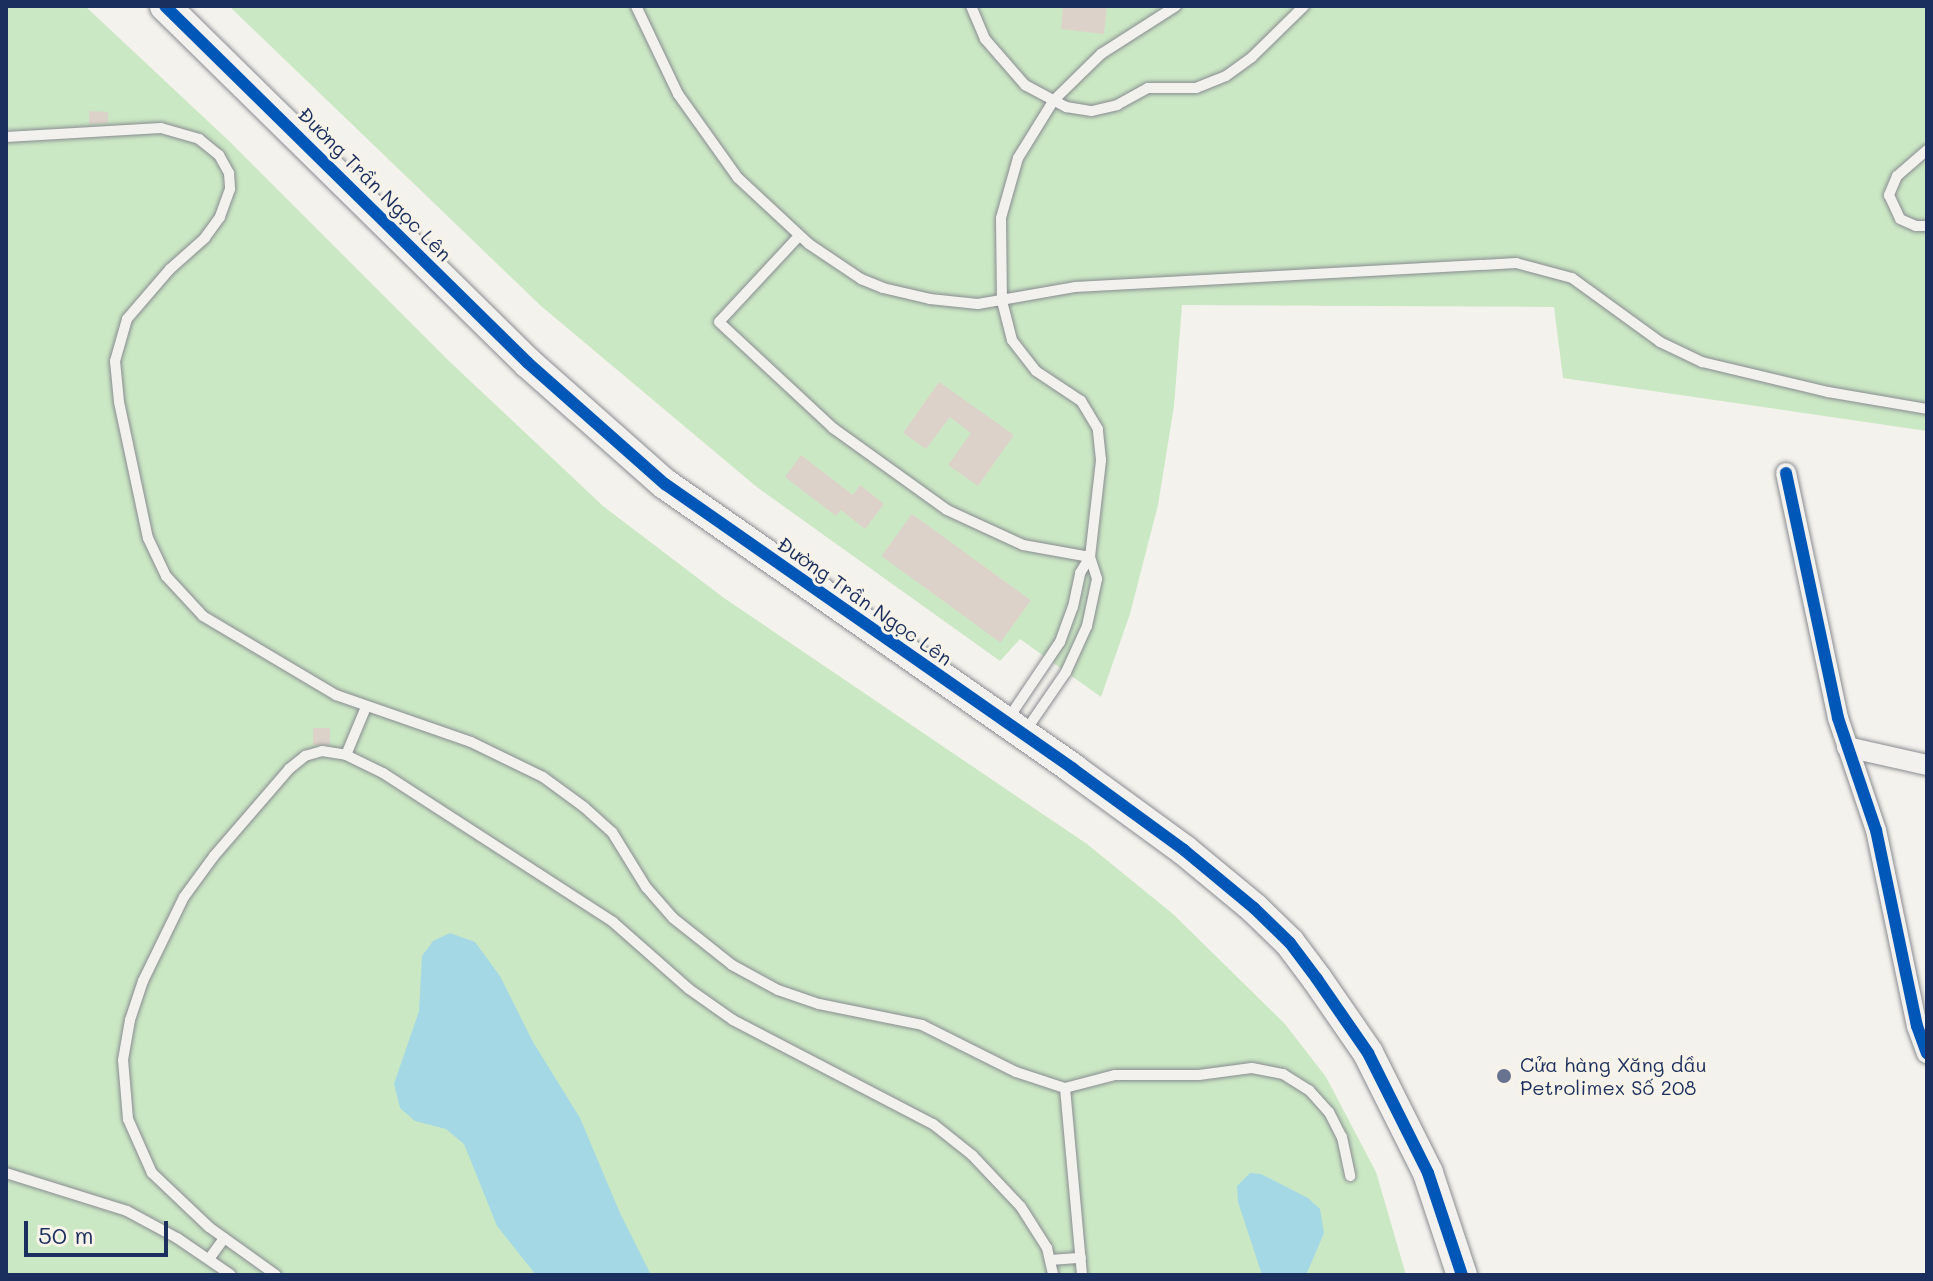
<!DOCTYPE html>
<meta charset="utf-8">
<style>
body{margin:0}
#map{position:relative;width:1933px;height:1281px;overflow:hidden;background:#f4f2ec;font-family:Mali,sans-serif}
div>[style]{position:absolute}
.green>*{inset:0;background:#cbe8c4}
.water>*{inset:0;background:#a4d8e5}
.building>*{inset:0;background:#ddd2ca;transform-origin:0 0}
.roads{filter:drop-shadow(0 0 2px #898c92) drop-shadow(0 0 2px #898c92)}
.lane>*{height:10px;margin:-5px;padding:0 5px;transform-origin:5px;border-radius:5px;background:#f2f1ed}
.street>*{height:20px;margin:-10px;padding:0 10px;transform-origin:10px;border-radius:10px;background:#f2f1ed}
.secondary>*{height:30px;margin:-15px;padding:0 15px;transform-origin:15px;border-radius:15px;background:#f2f1ed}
.cycleway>*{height:12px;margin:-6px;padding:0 6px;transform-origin:6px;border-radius:6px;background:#0057b8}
.dots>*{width:22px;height:22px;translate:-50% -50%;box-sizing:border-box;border:4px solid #f7f3e8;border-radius:50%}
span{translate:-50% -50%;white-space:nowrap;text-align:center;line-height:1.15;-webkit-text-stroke:6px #f7f3e8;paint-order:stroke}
.street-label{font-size:20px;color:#1b2f5e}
.poi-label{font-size:20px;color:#1b2f5e}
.left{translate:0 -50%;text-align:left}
.frame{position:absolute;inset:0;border:8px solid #1b2f5e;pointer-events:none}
.scale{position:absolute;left:24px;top:1221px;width:144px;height:36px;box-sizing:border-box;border:4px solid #1b2f5e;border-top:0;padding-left:10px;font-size:24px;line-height:28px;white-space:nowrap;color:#1b2f5e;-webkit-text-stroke:6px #f7f3e8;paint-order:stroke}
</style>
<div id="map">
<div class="green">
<div style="clip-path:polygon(6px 6px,85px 6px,229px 141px,448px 360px,603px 506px,724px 598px,1087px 844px,1173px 914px,1285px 1024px,1326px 1077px,1376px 1172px,1406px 1275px,6px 1275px)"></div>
<div style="clip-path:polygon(229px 6px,1927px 6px,1927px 431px,1563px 378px,1554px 307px,1182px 305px,1174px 406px,1158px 505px,1130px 614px,1101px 697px,1020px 639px,1000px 661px,758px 488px,541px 306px)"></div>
</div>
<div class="water">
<div style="clip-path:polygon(450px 933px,475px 942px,500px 976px,533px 1042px,580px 1118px,620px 1213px,651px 1275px,536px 1275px,497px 1226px,464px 1144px,446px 1129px,415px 1121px,400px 1108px,394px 1084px,419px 1011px,422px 956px,433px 941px)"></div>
<div style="clip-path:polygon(1250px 1173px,1261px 1174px,1308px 1198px,1320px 1209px,1324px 1233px,1306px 1275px,1262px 1275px,1238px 1202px,1237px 1186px)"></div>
</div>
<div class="building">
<div style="clip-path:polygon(1063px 6px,1107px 6px,1104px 34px,1061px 29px)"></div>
<div style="clip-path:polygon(89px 111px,108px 112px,108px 123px,89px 124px)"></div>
<div style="clip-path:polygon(939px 382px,1014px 435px,978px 486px,948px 465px,971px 433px,950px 417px,926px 449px,903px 433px)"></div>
<div style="clip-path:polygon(801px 455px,853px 495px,860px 485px,884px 504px,865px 529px,841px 510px,836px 516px,785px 477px)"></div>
<div style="left:912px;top:514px;width:147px;height:52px;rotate:36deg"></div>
<div style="left:313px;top:728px;width:17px;height:17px"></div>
</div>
<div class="roads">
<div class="lane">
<div style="left:636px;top:6px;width:98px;rotate:64.5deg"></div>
<div style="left:678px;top:94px;width:103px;rotate:54.5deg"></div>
<div style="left:738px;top:178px;width:97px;rotate:42.9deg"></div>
<div style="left:809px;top:244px;width:63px;rotate:33.9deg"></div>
<div style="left:861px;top:279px;width:24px;rotate:22deg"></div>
<div style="left:883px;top:288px;width:48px;rotate:13.2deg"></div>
<div style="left:930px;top:299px;width:48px;rotate:5.9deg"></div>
<div style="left:978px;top:304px;width:98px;rotate:-9.9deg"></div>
<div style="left:1075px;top:287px;width:442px;rotate:-3.1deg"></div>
<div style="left:1516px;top:263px;width:58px;rotate:15deg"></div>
<div style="left:1572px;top:278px;width:109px;rotate:36deg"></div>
<div style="left:1660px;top:342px;width:47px;rotate:25.5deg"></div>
<div style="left:1702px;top:362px;width:130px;rotate:13.4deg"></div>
<div style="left:1828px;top:392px;width:100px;rotate:9.7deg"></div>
<div style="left:971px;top:6px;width:36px;rotate:67deg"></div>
<div style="left:985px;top:39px;width:61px;rotate:49deg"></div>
<div style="left:1025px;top:85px;width:47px;rotate:28.2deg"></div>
<div style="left:1066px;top:107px;width:26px;rotate:9deg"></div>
<div style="left:1092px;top:111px;width:26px;rotate:-13deg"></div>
<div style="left:1117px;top:105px;width:35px;rotate:-29deg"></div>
<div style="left:1148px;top:88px;width:48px"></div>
<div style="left:1196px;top:88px;width:32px;rotate:-22deg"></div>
<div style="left:1226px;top:76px;width:32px;rotate:-36deg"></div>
<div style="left:1252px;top:57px;width:73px;rotate:-44.4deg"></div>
<div style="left:6px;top:137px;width:155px;rotate:-3.3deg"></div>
<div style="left:161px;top:128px;width:40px;rotate:16deg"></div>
<div style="left:199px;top:139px;width:26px;rotate:39deg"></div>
<div style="left:219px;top:155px;width:21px;rotate:61deg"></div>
<div style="left:229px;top:173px;width:16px;rotate:86deg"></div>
<div style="left:230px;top:189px;width:30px;rotate:110deg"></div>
<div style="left:220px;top:217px;width:26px;rotate:126deg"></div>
<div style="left:205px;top:238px;width:47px;rotate:138.5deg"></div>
<div style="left:170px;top:269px;width:66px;rotate:130.7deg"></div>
<div style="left:127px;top:319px;width:44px;rotate:105.9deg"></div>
<div style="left:115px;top:361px;width:41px;rotate:84.4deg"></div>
<div style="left:119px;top:402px;width:139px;rotate:78deg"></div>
<div style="left:148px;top:538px;width:42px;rotate:64.7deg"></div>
<div style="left:166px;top:576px;width:54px;rotate:47.2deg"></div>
<div style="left:203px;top:616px;width:155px;rotate:30.7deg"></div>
<div style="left:336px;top:695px;width:143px;rotate:19.2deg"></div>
<div style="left:471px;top:742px;width:80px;rotate:25.9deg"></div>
<div style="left:543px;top:777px;width:51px;rotate:36.2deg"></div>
<div style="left:584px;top:807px;width:38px;rotate:42deg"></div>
<div style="left:612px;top:832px;width:65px;rotate:58.3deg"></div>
<div style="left:646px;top:887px;width:41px;rotate:48.9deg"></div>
<div style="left:673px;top:918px;width:75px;rotate:38.5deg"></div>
<div style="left:732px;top:965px;width:52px;rotate:28.5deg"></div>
<div style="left:778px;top:990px;width:43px;rotate:18.9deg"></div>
<div style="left:819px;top:1004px;width:105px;rotate:11.5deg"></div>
<div style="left:922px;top:1025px;width:105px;rotate:26.6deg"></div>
<div style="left:1016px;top:1072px;width:52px;rotate:18.1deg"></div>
<div style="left:1065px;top:1088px;width:52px;rotate:-14.6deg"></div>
<div style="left:1115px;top:1075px;width:84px"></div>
<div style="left:1199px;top:1075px;width:53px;rotate:-7.5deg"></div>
<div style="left:1252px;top:1068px;width:32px;rotate:11deg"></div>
<div style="left:1283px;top:1074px;width:31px;rotate:32deg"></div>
<div style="left:1309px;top:1090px;width:30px;rotate:48deg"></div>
<div style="left:1329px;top:1112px;width:28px;rotate:63deg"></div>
<div style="left:1342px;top:1137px;width:40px;rotate:78deg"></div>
<div style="left:1927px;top:150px;width:40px;rotate:139deg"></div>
<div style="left:1897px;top:176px;width:21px;rotate:113deg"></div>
<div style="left:1889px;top:195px;width:26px;rotate:65deg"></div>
<div style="left:1900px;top:219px;width:17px;rotate:24deg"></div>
<div style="left:1916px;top:226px;width:11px"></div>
<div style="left:799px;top:236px;width:117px;rotate:132.9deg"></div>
<div style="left:719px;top:322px;width:156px;rotate:42.9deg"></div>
<div style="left:833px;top:428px;width:140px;rotate:35.7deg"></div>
<div style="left:947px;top:510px;width:84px;rotate:24.7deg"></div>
<div style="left:1023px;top:545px;width:68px;rotate:10.2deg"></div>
<div style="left:1090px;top:557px;width:98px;rotate:-83.5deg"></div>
<div style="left:1101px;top:460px;width:31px;rotate:-96deg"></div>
<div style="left:1098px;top:429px;width:33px;rotate:-121deg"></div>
<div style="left:1081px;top:401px;width:54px;rotate:-146.3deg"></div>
<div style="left:1036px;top:371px;width:39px;rotate:-128deg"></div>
<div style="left:1012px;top:340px;width:40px;rotate:-104.4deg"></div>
<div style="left:1002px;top:301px;width:83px;rotate:-90.7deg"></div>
<div style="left:1001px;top:218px;width:62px;rotate:-74.2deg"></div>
<div style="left:1018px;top:158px;width:68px;rotate:-58.2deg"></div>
<div style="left:1054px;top:100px;width:66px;rotate:-44.4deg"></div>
<div style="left:1101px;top:54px;width:89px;rotate:-32.6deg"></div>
<div style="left:1008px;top:719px;width:93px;rotate:-56deg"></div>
<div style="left:1060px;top:642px;width:37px;rotate:-70deg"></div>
<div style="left:1073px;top:607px;width:35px;rotate:-78deg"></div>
<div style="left:1080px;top:573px;width:19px;rotate:-58deg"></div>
<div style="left:1090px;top:557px;width:23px;rotate:72deg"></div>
<div style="left:1097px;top:579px;width:48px;rotate:102deg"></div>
<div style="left:1087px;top:626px;width:51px;rotate:114.5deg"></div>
<div style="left:1066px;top:672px;width:74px;rotate:124.5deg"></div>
<div style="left:346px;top:755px;width:52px;rotate:-67.4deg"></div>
<div style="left:1065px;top:1088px;width:188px;rotate:84.8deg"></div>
<div style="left:6px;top:1173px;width:127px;rotate:17.4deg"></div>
<div style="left:127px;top:1211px;width:57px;rotate:28.4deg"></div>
<div style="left:177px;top:1238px;width:65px;rotate:34.4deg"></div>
<div style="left:209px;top:1259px;width:26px;rotate:-54deg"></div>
<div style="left:1050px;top:1260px;width:31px;rotate:-4deg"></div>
<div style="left:276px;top:1275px;width:82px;rotate:-144.4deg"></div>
<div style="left:209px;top:1227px;width:79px;rotate:-136.5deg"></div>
<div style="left:152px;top:1173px;width:59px;rotate:-114deg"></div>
<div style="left:128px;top:1119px;width:59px;rotate:-94.8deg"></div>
<div style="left:123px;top:1060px;width:41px;rotate:-80.1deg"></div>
<div style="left:130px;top:1020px;width:41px;rotate:-71.6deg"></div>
<div style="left:143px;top:981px;width:93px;rotate:-64deg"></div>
<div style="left:184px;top:897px;width:51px;rotate:-53.8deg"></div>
<div style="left:214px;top:856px;width:115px;rotate:-49.2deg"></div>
<div style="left:289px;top:769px;width:21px;rotate:-39deg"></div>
<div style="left:305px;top:756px;width:18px;rotate:-16deg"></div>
<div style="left:322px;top:751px;width:24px;rotate:9deg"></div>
<div style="left:346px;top:755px;width:41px;rotate:25.9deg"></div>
<div style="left:383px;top:773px;width:274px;rotate:32.9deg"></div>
<div style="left:613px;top:922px;width:101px;rotate:41.4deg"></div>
<div style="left:689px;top:989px;width:54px;rotate:35.2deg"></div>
<div style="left:733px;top:1020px;width:225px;rotate:27.5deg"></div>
<div style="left:933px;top:1124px;width:50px;rotate:38.5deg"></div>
<div style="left:972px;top:1155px;width:71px;rotate:46.7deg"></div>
<div style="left:1021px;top:1207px;width:49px;rotate:57.6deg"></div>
<div style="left:1047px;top:1248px;width:28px;rotate:77deg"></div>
</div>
<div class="street">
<div style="left:1786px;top:473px;width:250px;rotate:78deg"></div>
<div style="left:1838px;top:718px;width:118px;rotate:71.3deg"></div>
<div style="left:1876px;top:830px;width:200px;rotate:78.2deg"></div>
<div style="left:1917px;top:1026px;width:29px;rotate:70deg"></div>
<div style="left:1847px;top:747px;width:82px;rotate:12.7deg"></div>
</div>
<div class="secondary">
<div style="left:165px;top:6px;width:509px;rotate:44.52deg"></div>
<div style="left:528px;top:363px;width:183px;rotate:41.5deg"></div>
<div style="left:665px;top:484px;width:498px;rotate:34.9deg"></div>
<div style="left:1073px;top:769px;width:137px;rotate:36.1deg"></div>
<div style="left:1184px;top:850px;width:91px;rotate:39.6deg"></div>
<div style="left:1254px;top:908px;width:50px;rotate:44.2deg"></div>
<div style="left:1290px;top:943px;width:45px;rotate:53.1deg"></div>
<div style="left:1317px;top:979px;width:90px;rotate:55.4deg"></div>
<div style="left:1368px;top:1053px;width:134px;rotate:63.4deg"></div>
<div style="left:1428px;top:1173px;width:108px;rotate:71.6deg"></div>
</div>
</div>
<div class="cycleway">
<div style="left:165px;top:6px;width:509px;rotate:44.52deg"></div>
<div style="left:528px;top:363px;width:183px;rotate:41.5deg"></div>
<div style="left:665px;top:484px;width:498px;rotate:34.9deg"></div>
<div style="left:1073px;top:769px;width:137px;rotate:36.1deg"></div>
<div style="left:1184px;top:850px;width:91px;rotate:39.6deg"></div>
<div style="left:1254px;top:908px;width:50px;rotate:44.2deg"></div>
<div style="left:1290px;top:943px;width:45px;rotate:53.1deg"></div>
<div style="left:1317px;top:979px;width:90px;rotate:55.4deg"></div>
<div style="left:1368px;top:1053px;width:134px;rotate:63.4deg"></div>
<div style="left:1428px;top:1173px;width:108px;rotate:71.6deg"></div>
<div style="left:1786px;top:473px;width:250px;rotate:78deg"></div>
<div style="left:1838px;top:718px;width:118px;rotate:71.3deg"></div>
<div style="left:1876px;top:830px;width:200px;rotate:78.2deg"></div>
<div style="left:1917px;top:1026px;width:29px;rotate:70deg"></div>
</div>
<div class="dots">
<div style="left:1504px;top:1076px;background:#677390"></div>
</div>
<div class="street-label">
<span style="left:375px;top:184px;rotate:45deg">Đường Trần Ngọc Lên</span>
<span style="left:865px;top:601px;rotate:35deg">Đường Trần Ngọc Lên</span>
</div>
<div class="poi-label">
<span class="left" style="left:1520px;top:1076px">Cửa hàng Xăng dầu<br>Petrolimex Số 208</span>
</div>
<div class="frame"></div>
<div class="scale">50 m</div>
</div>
